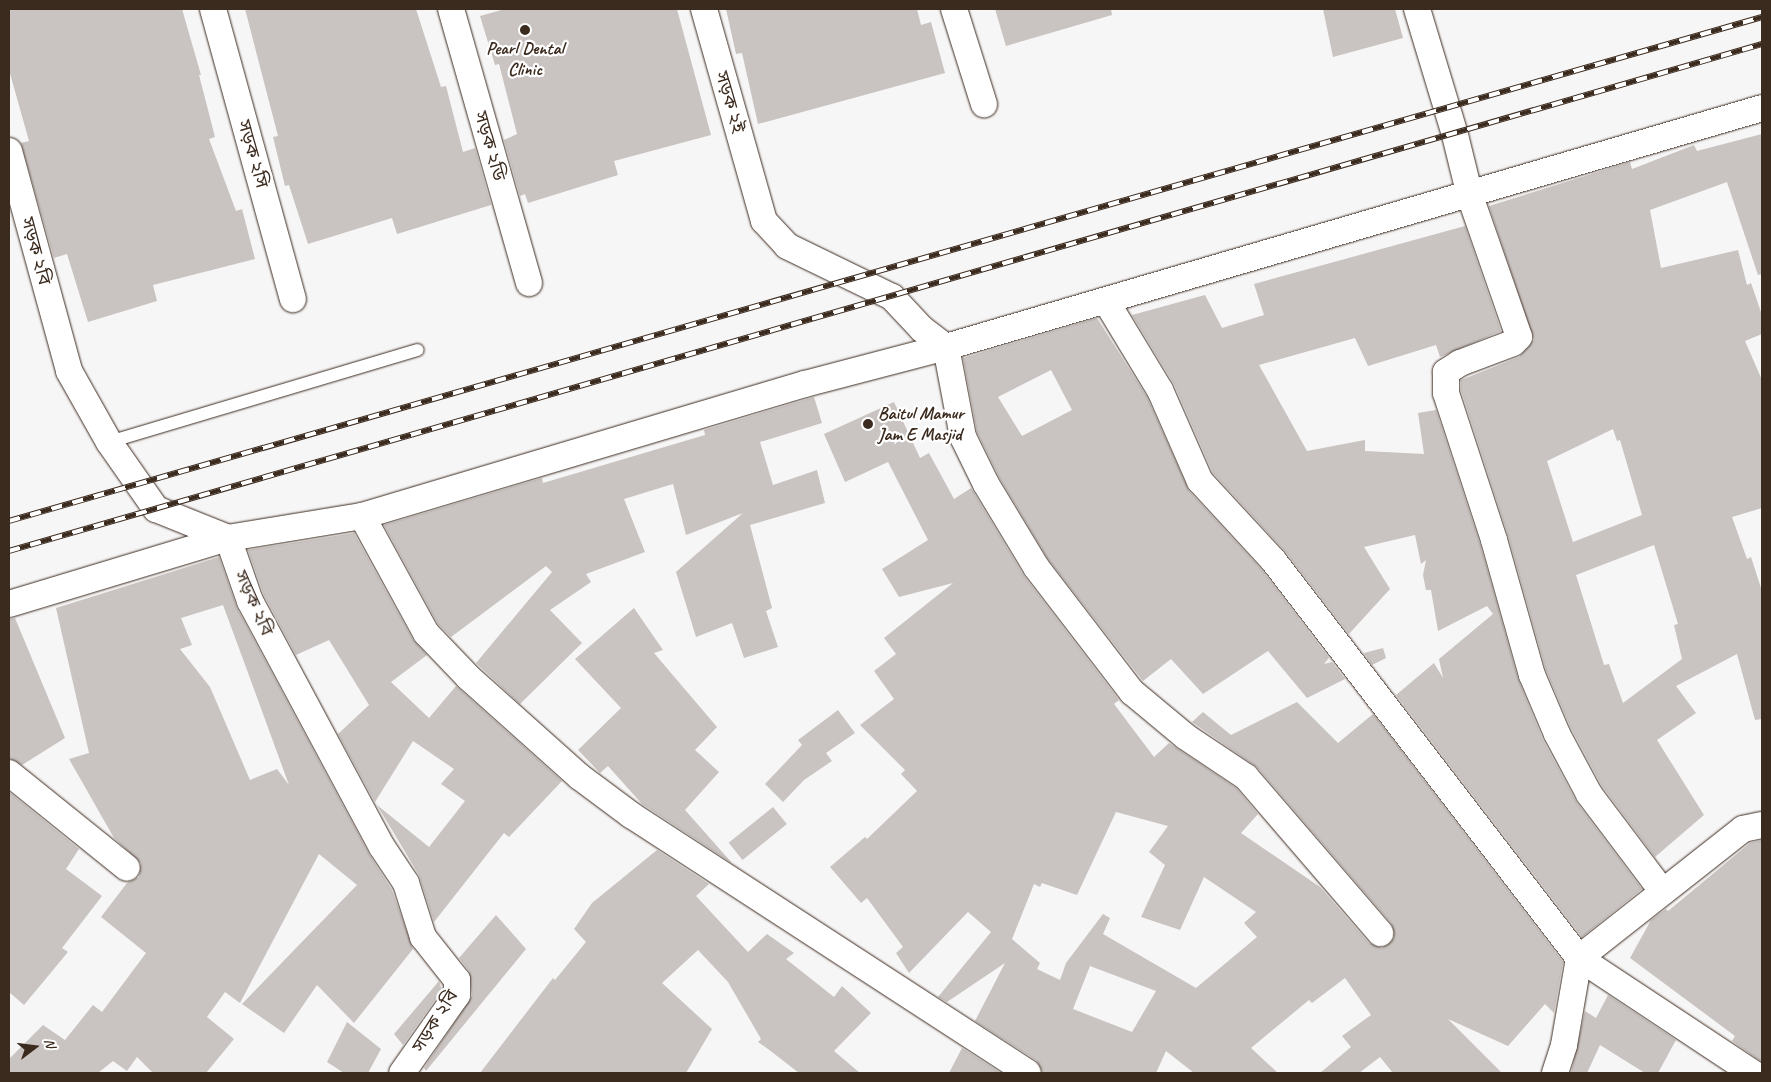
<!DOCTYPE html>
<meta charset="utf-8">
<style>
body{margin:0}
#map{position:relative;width:1771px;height:1082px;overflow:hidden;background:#f7f6f6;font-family:Caveat,"Noto Sans Bengali",sans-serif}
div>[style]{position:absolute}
.building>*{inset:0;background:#c9c3c1;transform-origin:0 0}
.roads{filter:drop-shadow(0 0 1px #3b2a1e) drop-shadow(0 0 1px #3b2a1e)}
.service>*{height:12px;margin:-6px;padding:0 6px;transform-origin:6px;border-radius:6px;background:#fff}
.minor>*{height:26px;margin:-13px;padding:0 13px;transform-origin:13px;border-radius:13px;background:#fff}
.rail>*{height:5.5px;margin-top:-2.75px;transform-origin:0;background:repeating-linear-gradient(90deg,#fff 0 11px,#3b2a1e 0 22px);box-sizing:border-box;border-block:1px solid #3b2a1e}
.dots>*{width:14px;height:14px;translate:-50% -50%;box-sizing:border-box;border:2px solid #fff;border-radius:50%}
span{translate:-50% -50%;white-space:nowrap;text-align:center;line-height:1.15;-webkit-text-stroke:4.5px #fff;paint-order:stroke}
.poi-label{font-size:18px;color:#3b2a1e;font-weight:700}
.left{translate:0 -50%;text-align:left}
.street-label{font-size:18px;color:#3b2a1e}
.frame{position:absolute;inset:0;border:10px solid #3b2a1e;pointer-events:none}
.north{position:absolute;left:10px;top:1022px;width:50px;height:50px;-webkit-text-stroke:4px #fff;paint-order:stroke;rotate:75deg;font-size:14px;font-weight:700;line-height:20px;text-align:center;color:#3b2a1e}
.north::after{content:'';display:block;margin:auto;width:18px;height:22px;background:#3b2a1e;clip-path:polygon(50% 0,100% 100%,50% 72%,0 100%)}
</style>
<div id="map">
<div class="building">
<div style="clip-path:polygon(9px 9px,182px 9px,201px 75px,199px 75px,215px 137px,209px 139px,236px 211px,242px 209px,255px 259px,153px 285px,157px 301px,88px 322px,67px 254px,54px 258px,21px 143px,29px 141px,9px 70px)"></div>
<div style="clip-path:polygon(245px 9px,416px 9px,441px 87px,446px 86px,463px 152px,475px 148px,491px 205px,397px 234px,392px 218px,308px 244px,289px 185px,285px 186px,273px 137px,278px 136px)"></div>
<div style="clip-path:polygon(505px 9px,677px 9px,711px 135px,614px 161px,618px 175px,528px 203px,525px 194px,520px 196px,504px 140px,517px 134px,499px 64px,495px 65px,480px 16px)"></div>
<div style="clip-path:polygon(726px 9px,917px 9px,921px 25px,931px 22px,945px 73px,758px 124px,742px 53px,736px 54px)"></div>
<div style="clip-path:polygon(995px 9px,1111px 9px,1112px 15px,1006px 46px)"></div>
<div style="clip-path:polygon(1323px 9px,1395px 9px,1403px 38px,1333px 57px)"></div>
<div style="clip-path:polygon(evenodd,1762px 134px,1762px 274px,1758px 275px,1727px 182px,1650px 210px,1661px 268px,1738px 250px,1747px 285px,1751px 283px,1762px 315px,1762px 334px,1745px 341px,1762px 380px,1762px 508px,1732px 517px,1747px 559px,1751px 557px,1762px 591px,1762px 719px,1755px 720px,1737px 654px,1676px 686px,1696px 713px,1657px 740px,1704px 815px,1655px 857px,1602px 786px,1571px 728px,1546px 670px,1508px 535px,1461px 390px,1461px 380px,1519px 357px,1534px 340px,1489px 206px,1630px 162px,1632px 169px,1694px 145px,1697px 151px,1762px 134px,1613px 429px,1617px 441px,1620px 440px,1642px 515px,1573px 542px,1547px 461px,1613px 429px,1762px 134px,1654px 545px,1678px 624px,1674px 625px,1682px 659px,1623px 703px,1609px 664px,1604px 665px,1576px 575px,1654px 545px)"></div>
<div style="clip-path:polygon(1465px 226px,1501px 331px,1440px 357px,1436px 345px,1368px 366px,1355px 338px,1259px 365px,1307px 451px,1365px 440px,1365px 451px,1424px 454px,1418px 413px,1436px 410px,1480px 544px,1518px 679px,1543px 740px,1577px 803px,1642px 889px,1582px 937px,1396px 695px,1434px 663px,1443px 678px,1439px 659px,1493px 614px,1487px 606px,1438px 631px,1431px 590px,1426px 590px,1423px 575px,1426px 560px,1421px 564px,1415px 535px,1364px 547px,1390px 589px,1349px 634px,1285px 551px,1213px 473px,1174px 384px,1132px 315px,1205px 295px,1222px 328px,1264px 315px,1254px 284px)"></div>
<div style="clip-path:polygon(evenodd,1097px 318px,1147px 397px,1189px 491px,1262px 570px,1329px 658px,1324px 664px,1332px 662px,1345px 679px,1307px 698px,1268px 651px,1203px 694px,1171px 659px,1143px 681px,1048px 559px,999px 477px,977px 432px,963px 358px,1097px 318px,1051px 370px,1072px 410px,1022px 436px,998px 397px,1051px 370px)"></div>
<div style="clip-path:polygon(814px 397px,822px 423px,760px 442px,773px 485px,817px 470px,825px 503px,750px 525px,772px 608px,766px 611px,778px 647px,744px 658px,732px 623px,696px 637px,676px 572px,743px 513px,686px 535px,673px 484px,624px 499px,645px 552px,586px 574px,591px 582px,550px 610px,582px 643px,520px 704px,476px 663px,552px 572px,546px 566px,451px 637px,438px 624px,384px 525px,542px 478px,543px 483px,705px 435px,704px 430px)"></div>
<div style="clip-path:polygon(evenodd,894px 402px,920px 458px,929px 453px,954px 499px,971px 488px,1024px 576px,1119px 700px,1114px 704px,1154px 757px,1169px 743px,1236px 788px,1258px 814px,1241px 833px,1320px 887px,1369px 943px,1382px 948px,1394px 938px,1391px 923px,1257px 767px,1192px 722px,1203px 712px,1231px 735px,1297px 702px,1338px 743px,1373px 714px,1563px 962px,1554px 1013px,1545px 1004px,1508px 1046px,1448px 1019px,1502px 1073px,1393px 1073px,1380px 1057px,1359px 1073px,1320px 1073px,1351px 1047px,1342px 1036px,1371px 1015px,1345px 978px,1312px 1003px,1309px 1000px,1251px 1048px,1278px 1073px,1194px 1073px,1166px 1051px,1156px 1073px,1043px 1073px,1036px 1060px,975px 1021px,1005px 963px,947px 1002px,938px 997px,991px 932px,968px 912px,909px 973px,896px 953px,903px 947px,867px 898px,861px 903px,830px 867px,865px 837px,867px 839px,917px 791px,901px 774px,905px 770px,860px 725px,894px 699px,874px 671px,896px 654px,884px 638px,953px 583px,899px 597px,882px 569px,928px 540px,888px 462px,845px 482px,824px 434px,894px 402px,1116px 812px,1168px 826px,1149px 852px,1165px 865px,1141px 917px,1180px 930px,1204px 877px,1256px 912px,1244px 923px,1257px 937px,1196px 988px,1103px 934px,1110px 918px,1103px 914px,1066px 963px,1060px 980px,1037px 969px,1040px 963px,1012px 939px,1034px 884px,1040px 887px,1042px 883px,1077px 895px,1116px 812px,894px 402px,1090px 966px,1156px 991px,1132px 1032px,1073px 1009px,1090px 966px)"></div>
<div style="clip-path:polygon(354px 533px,413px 640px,427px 655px,391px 682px,429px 718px,456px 686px,562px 781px,509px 837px,504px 833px,434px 922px,419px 875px,377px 805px,429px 847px,465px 801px,441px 784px,454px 769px,413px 741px,375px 802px,338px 734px,369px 705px,329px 640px,296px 655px,264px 595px,248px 550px)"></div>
<div style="clip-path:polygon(evenodd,219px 557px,237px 608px,369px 854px,392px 890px,413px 949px,354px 1023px,317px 985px,284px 1033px,242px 1004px,357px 885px,319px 854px,240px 1003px,225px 992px,207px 1017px,234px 1039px,206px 1073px,153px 1073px,137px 1057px,127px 1071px,113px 1061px,98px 1073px,9px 1073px,9px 1059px,43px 1025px,65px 1040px,93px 1005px,102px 1012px,146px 953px,101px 917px,127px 883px,139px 877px,141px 863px,114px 838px,69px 759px,89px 753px,56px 608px,219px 557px,223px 605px,247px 670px,289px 785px,277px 769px,250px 780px,210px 687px,180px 649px,192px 645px,181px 618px,223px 605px)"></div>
<div style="clip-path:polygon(634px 608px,663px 650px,654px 653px,717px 727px,695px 750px,719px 772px,685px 810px,732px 863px,642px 804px,608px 766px,600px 773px,578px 750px,621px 708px,575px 659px)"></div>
<div style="clip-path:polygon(15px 618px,65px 738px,22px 765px,9px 758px,9px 619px)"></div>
<div style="clip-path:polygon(1383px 648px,1386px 658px,1372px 665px,1364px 653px)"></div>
<div style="clip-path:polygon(838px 710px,855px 733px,826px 753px,832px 761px,804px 780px,783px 802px,765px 784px,802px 745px,798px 740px)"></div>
<div style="clip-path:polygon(9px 792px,79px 849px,66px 869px,102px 896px,62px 948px,68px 952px,24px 1005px,9px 992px)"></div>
<div style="left:773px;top:807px;width:22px;height:57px;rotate:51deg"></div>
<div style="clip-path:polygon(1762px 840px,1762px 1062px,1732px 1041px,1735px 1036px,1630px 958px,1651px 920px,1666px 909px,1668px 911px,1750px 843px)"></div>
<div style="clip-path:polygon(657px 850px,709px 884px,696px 896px,748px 952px,767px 934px,794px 953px,786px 959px,834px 997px,842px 986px,871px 1013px,834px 1051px,860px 1073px,799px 1073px,768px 1049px,758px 1042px,761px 1039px,728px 982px,698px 950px,662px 983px,712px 1029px,686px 1073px,480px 1073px,553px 978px,555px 980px,586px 942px,574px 929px,592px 903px)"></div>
<div style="clip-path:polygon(496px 915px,526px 949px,426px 1071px,424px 1068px,472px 996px,469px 971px,459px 958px)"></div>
<div style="clip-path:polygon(439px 981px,442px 990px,403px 1045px,394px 1034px)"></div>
<div style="clip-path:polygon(1608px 995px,1676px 1040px,1658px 1073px,1645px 1073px,1600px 1045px,1587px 1073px,1571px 1073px,1585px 1011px,1596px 1018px)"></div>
<div style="clip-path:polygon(347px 1022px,381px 1049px,368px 1073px,344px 1073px,327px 1062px)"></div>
<div style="clip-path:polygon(962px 1048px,1001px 1073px,949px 1073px)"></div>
</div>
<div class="roads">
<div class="service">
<div style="left:109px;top:442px;width:322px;rotate:-16.6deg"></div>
</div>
<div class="minor">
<div style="left:213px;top:9px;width:301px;rotate:74.6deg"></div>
<div style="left:451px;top:9px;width:285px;rotate:74.1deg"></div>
<div style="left:704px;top:9px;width:220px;rotate:74.2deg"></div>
<div style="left:764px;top:221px;width:34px;rotate:47deg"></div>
<div style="left:787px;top:246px;width:117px;rotate:25.9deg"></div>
<div style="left:892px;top:297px;width:44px;rotate:46.8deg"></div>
<div style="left:922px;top:329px;width:30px;rotate:37deg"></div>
<div style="left:946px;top:347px;width:92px;rotate:79.3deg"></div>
<div style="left:963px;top:437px;width:52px;rotate:63.9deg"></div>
<div style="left:986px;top:484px;width:97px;rotate:58.9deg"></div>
<div style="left:1036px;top:567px;width:158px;rotate:52.5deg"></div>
<div style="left:1132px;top:692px;width:70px;rotate:39.8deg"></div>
<div style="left:1186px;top:737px;width:72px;rotate:33.7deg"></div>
<div style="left:1246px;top:777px;width:206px;rotate:49.3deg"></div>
<div style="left:954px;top:9px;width:100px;rotate:72.5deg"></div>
<div style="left:1417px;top:9px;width:132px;rotate:73.2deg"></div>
<div style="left:1455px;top:135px;width:63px;rotate:76.2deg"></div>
<div style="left:1470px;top:196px;width:149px;rotate:70.8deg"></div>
<div style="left:1519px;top:337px;width:8px;rotate:135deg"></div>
<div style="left:1513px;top:343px;width:57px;rotate:159.3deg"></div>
<div style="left:1460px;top:363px;width:17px;rotate:147deg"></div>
<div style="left:1446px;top:372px;width:21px;rotate:90deg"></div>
<div style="left:1446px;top:393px;width:155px;rotate:71.9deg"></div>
<div style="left:1494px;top:540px;width:140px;rotate:74.3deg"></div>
<div style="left:1532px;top:675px;width:64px;rotate:67deg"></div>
<div style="left:1557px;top:734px;width:68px;rotate:61.9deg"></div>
<div style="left:1589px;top:794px;width:121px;rotate:53deg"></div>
<div style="left:9px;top:151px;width:228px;rotate:74.7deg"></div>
<div style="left:69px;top:371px;width:81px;rotate:60.6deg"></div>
<div style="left:109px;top:442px;width:82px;rotate:55deg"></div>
<div style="left:156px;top:509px;width:78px;rotate:21.9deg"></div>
<div style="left:228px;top:538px;width:67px;rotate:70.8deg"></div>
<div style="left:250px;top:601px;width:279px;rotate:61.8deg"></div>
<div style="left:382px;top:847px;width:43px;rotate:56.3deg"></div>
<div style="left:406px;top:883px;width:57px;rotate:72.5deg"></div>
<div style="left:423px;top:937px;width:55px;rotate:51.7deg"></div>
<div style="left:457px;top:980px;width:15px;rotate:90deg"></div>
<div style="left:457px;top:995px;width:95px;rotate:125.2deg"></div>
<div style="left:1106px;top:301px;width:104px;rotate:58.8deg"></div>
<div style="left:1160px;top:390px;width:99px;rotate:66.3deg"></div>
<div style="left:1200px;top:481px;width:108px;rotate:47.3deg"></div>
<div style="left:1273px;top:560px;width:502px;rotate:52.45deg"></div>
<div style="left:1579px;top:958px;width:209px;rotate:33.5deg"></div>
<div style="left:362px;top:516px;width:133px;rotate:61.3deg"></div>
<div style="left:426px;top:633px;width:61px;rotate:46.3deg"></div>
<div style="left:468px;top:677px;width:150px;rotate:41.8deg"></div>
<div style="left:580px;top:777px;width:64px;rotate:36.7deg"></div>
<div style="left:631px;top:815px;width:473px;rotate:33deg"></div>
<div style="left:9px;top:604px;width:229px;rotate:-16.8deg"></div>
<div style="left:228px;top:538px;width:136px;rotate:-9.3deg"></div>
<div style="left:362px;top:516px;width:462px;rotate:-16.6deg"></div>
<div style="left:805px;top:384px;width:146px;rotate:-14.7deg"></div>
<div style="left:946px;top:347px;width:850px;rotate:-16.32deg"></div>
<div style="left:9px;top:773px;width:151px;rotate:38.8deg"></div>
<div style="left:1555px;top:1073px;width:29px;rotate:-72deg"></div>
<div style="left:1564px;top:1045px;width:88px;rotate:-80.2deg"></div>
<div style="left:1579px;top:958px;width:209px;rotate:-38.2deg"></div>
<div style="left:1743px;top:829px;width:19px;rotate:-12deg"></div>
</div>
</div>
<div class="rail">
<div style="left:9px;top:521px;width:1824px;rotate:-16.04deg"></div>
<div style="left:9px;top:551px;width:1825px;rotate:-16.13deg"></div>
</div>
<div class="dots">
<div style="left:525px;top:30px;background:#3b2a1e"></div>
<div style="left:868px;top:424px;background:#3b2a1e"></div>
</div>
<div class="poi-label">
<span style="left:525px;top:59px">Pearl Dental<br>Clinic</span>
<span class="left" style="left:878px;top:424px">Baitul Mamur<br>Jam E Masjid</span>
</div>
<div class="street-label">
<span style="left:730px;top:102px;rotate:74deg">সড়ক ২ই</span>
<span style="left:490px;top:146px;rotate:74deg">সড়ক ২ডি</span>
<span style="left:253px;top:154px;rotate:74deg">সড়ক ২সি</span>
<span style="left:36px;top:251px;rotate:75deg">সড়ক ২বি</span>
<span style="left:254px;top:603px;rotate:66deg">সড়ক ২বি</span>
<span style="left:435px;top:1021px;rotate:-58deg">সড়ক ২বি</span>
</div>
<div class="frame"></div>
<div class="north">N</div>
</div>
